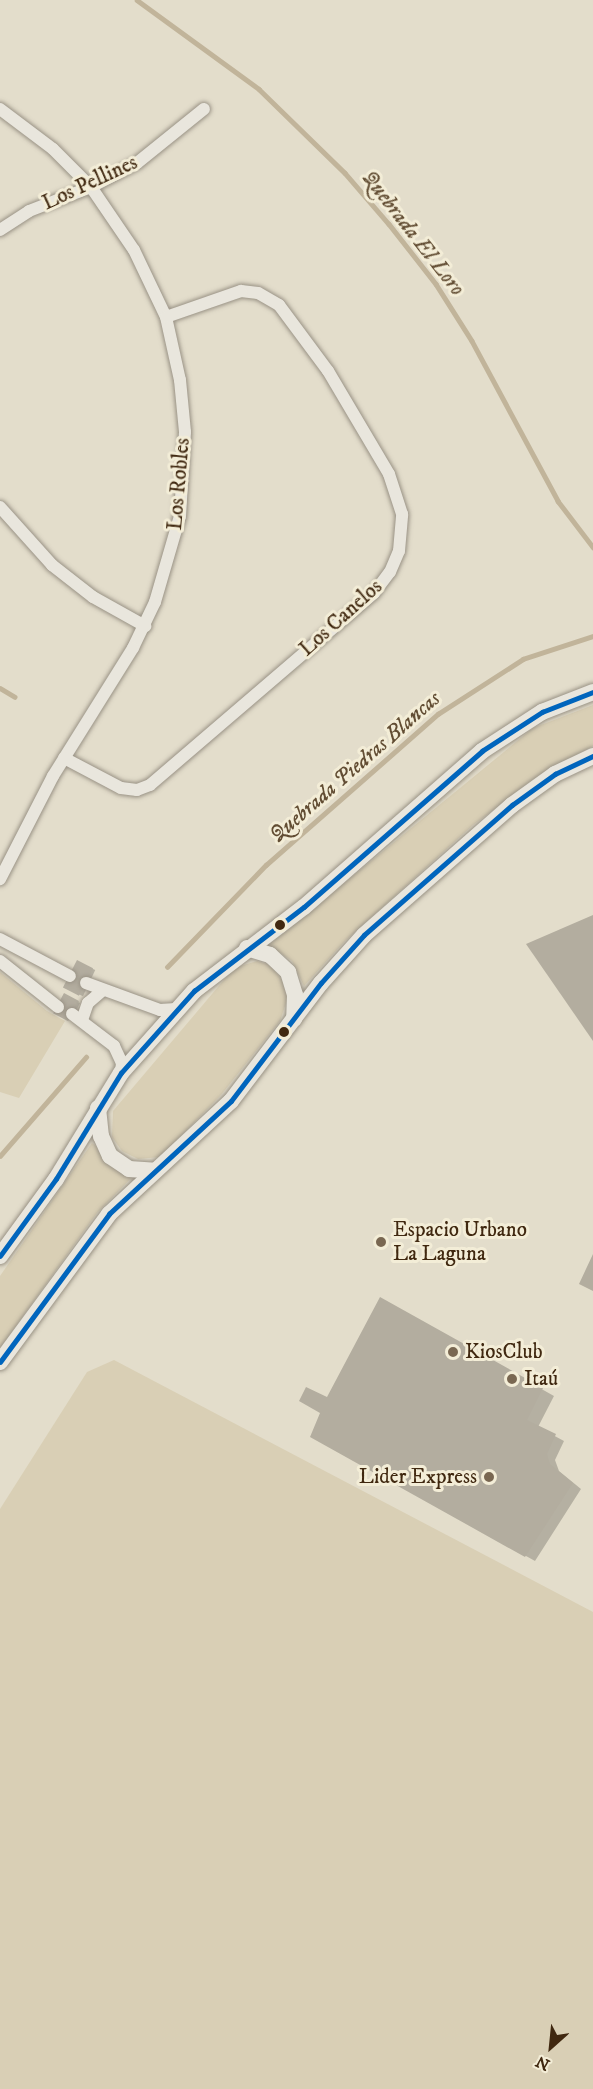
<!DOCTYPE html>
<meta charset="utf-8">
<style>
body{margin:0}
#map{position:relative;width:593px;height:2089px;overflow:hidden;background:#e3ddcb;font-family:"IM FELL DW Pica",serif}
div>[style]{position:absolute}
.green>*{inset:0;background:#d9cfb5}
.shadow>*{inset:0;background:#0003;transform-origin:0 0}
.stream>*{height:4.5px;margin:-2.25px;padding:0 2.25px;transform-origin:2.25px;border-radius:2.25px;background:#c1b49a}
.building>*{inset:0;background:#b3ad9f;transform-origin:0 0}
.roads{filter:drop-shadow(0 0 2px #999285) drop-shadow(0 0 2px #999285)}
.minor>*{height:12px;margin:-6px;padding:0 6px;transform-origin:6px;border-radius:6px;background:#e9e6dd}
.secondary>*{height:16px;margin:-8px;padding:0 8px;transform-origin:8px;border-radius:8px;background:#e9e6dd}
.bus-1>*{height:4.5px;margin:-2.25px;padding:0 2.25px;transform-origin:2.25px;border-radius:2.25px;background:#0065bd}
.dots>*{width:16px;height:16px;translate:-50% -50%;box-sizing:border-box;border:3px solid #f3edd7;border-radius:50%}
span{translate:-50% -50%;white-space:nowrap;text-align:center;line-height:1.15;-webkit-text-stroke:6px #f3edd7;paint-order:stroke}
.street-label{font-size:21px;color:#402810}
.poi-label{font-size:21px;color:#402810}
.left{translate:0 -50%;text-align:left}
.right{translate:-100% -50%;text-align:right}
.water-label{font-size:22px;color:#624d33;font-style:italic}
.north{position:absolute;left:521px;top:2017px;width:60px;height:60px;-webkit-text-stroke:4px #f3edd7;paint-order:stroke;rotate:207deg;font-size:16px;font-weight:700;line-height:24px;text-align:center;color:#402810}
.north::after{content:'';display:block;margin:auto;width:21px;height:27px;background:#402810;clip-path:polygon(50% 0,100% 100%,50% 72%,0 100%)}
</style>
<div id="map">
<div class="green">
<div style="clip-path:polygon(593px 705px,593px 746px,544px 772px,473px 825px,345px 941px,304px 986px,292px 961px,269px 945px,533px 728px)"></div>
<div style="clip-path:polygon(257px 961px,270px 965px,286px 985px,288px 997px,280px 1021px,221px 1095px,160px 1157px,138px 1159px,122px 1151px,112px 1137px,113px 1111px,234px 968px)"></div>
<div style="clip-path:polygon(0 972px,47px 1011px,65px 1021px,19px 1098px,0 1092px)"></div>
<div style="clip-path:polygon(92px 1143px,134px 1175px,97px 1213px,0 1348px,0 1276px)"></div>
<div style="clip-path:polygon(114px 1360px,593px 1612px,593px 2089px,0 2089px,0 1509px,87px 1372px)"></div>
</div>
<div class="shadow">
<div style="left:78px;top:962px;width:19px;height:29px;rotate:25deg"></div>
<div style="left:65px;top:995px;width:17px;height:20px;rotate:28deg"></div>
<div style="clip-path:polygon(380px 1299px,554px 1396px,538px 1427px,564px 1441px,555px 1460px,559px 1471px,581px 1489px,535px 1561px,312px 1437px)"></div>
</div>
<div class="stream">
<div style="left:137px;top:0;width:151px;rotate:36.1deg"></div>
<div style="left:259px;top:89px;width:120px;rotate:44.3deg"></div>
<div style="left:345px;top:173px;width:67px;rotate:49.2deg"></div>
<div style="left:389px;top:224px;width:76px;rotate:51.9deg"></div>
<div style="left:436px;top:284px;width:67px;rotate:57.7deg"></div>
<div style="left:472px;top:341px;width:182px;rotate:61.7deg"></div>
<div style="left:558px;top:501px;width:58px;rotate:52.7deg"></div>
<div style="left:0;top:688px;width:17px;rotate:31deg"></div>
<div style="left:167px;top:967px;width:142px;rotate:-45.9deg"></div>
<div style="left:266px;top:865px;width:229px;rotate:-41.3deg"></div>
<div style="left:438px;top:714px;width:101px;rotate:-32.9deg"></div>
<div style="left:523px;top:659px;width:74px;rotate:-18.2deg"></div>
<div style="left:0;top:1156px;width:131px;rotate:-49deg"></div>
</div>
<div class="building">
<div style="clip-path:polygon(593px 915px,593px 1041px,526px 944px)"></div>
<div style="left:77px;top:960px;width:18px;height:31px;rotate:27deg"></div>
<div style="left:64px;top:993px;width:17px;height:23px;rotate:28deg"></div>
<div style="clip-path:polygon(593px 1254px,593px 1291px,579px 1284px)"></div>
<div style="clip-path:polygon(380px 1297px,543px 1388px,527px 1420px,556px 1434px,547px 1454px,550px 1464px,573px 1483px,525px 1557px,310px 1437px,320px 1413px,299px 1401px,306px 1387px,327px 1397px)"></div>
</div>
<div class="roads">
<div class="minor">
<div style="left:0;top:109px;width:66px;rotate:37deg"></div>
<div style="left:53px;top:149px;width:54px;rotate:45deg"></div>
<div style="left:91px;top:187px;width:76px;rotate:55.7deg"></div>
<div style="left:134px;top:250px;width:74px;rotate:64.5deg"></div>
<div style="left:166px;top:317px;width:65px;rotate:77.5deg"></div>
<div style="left:180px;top:380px;width:52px;rotate:84.5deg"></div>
<div style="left:185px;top:432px;width:84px;rotate:93.4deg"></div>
<div style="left:180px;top:516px;width:90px;rotate:106.2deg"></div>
<div style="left:155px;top:602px;width:51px;rotate:115.6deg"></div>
<div style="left:133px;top:648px;width:151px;rotate:122deg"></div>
<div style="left:53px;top:776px;width:116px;rotate:117.2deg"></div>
<div style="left:0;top:230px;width:35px;rotate:-33deg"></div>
<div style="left:29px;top:211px;width:66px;rotate:-21.2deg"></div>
<div style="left:91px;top:187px;width:52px;rotate:-27.6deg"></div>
<div style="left:137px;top:163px;width:86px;rotate:-38.9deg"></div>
<div style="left:0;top:507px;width:78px;rotate:48.1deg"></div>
<div style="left:52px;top:565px;width:52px;rotate:38deg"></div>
<div style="left:93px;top:597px;width:60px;rotate:29.1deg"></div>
<div style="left:64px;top:758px;width:64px;rotate:27.8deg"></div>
<div style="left:121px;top:788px;width:16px;rotate:7deg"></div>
<div style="left:137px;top:790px;width:14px;rotate:-21deg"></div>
<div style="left:150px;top:785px;width:295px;rotate:-40.6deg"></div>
<div style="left:374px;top:593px;width:26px;rotate:-53deg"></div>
<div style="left:390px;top:572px;width:23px;rotate:-67deg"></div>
<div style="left:399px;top:551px;width:37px;rotate:-85deg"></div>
<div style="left:402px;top:514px;width:42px;rotate:-108deg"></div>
<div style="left:389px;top:474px;width:120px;rotate:-120.6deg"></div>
<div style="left:328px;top:371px;width:82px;rotate:-126.6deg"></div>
<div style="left:279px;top:305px;width:24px;rotate:-150deg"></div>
<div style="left:258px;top:293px;width:17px;rotate:-173deg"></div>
<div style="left:241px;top:291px;width:79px;rotate:160.9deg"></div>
<div style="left:0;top:939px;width:79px;rotate:27.9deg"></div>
<div style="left:0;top:961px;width:74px;rotate:38.4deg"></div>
<div style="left:86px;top:983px;width:79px;rotate:20deg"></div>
<div style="left:160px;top:1010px;width:16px;rotate:-4deg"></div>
<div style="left:72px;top:1014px;width:53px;rotate:37.3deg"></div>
<div style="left:114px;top:1046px;width:19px;rotate:65deg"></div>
<div style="left:122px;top:1063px;width:10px;rotate:96deg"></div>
<div style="left:82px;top:1020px;width:18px;rotate:-71deg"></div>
<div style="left:88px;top:1003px;width:18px;rotate:-41deg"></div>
</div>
<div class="secondary">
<div style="left:247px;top:948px;width:24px;rotate:17deg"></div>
<div style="left:270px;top:955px;width:25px;rotate:43deg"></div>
<div style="left:288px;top:972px;width:24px;rotate:73deg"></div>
<div style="left:295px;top:995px;width:24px;rotate:92deg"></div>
<div style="left:98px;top:1108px;width:28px;rotate:84deg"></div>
<div style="left:101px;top:1136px;width:22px;rotate:66deg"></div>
<div style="left:110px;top:1156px;width:23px;rotate:34deg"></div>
<div style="left:129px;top:1169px;width:26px;rotate:4deg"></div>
<div style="left:0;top:1256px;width:95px;rotate:-54deg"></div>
<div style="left:56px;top:1179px;width:124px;rotate:-58.5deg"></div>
<div style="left:121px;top:1073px;width:110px;rotate:-48.3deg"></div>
<div style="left:194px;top:991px;width:138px;rotate:-37.4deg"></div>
<div style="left:304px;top:907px;width:237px;rotate:-41.2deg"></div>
<div style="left:482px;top:751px;width:72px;rotate:-33deg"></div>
<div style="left:542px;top:712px;width:55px;rotate:-21.4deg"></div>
<div style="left:0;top:1362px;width:184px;rotate:-53.6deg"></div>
<div style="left:109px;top:1214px;width:166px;rotate:-42.8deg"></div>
<div style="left:231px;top:1101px;width:148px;rotate:-52.7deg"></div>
<div style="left:321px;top:983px;width:64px;rotate:-48.1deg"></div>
<div style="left:364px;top:935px;width:197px;rotate:-41.3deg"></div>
<div style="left:512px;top:805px;width:53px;rotate:-35.8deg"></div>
<div style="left:555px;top:774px;width:42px;rotate:-25.3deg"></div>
</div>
</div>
<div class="bus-1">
<div style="left:0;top:1256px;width:95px;rotate:-54deg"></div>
<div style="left:56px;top:1179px;width:124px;rotate:-58.5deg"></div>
<div style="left:121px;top:1073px;width:110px;rotate:-48.3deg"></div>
<div style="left:194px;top:991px;width:138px;rotate:-37.4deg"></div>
<div style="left:304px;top:907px;width:237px;rotate:-41.2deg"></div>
<div style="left:482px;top:751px;width:72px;rotate:-33deg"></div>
<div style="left:542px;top:712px;width:55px;rotate:-21.4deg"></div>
<div style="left:0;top:1362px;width:184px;rotate:-53.6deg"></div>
<div style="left:109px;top:1214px;width:166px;rotate:-42.8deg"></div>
<div style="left:231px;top:1101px;width:148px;rotate:-52.7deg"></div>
<div style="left:321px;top:983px;width:64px;rotate:-48.1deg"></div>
<div style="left:364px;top:935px;width:197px;rotate:-41.3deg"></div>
<div style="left:512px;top:805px;width:53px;rotate:-35.8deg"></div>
<div style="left:555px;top:774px;width:42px;rotate:-25.3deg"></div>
</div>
<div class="dots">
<div style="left:280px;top:925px;background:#402810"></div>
<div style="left:284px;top:1032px;background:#402810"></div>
<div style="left:381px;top:1242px;background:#796751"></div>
<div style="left:453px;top:1352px;background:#796751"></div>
<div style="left:512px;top:1379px;background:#796751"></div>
<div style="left:489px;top:1477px;background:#796751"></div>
</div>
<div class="street-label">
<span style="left:90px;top:183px;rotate:-25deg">Los Pellines</span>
<span style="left:179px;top:484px;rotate:-85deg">Los Robles</span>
<span style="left:341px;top:618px;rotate:-42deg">Los Canelos</span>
</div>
<div class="poi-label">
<span class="left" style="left:393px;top:1242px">Espacio Urbano<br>La Laguna</span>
<span class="left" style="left:465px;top:1352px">KiosClub</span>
<span class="left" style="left:524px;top:1379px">Itaú</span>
<span class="right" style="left:477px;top:1477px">Lider Express</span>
</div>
<div class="water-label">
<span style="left:413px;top:233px;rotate:52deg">Quebrada El Loro</span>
<span style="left:355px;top:767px;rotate:-41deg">Quebrada Piedras Blancas</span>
</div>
<div class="north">N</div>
</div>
